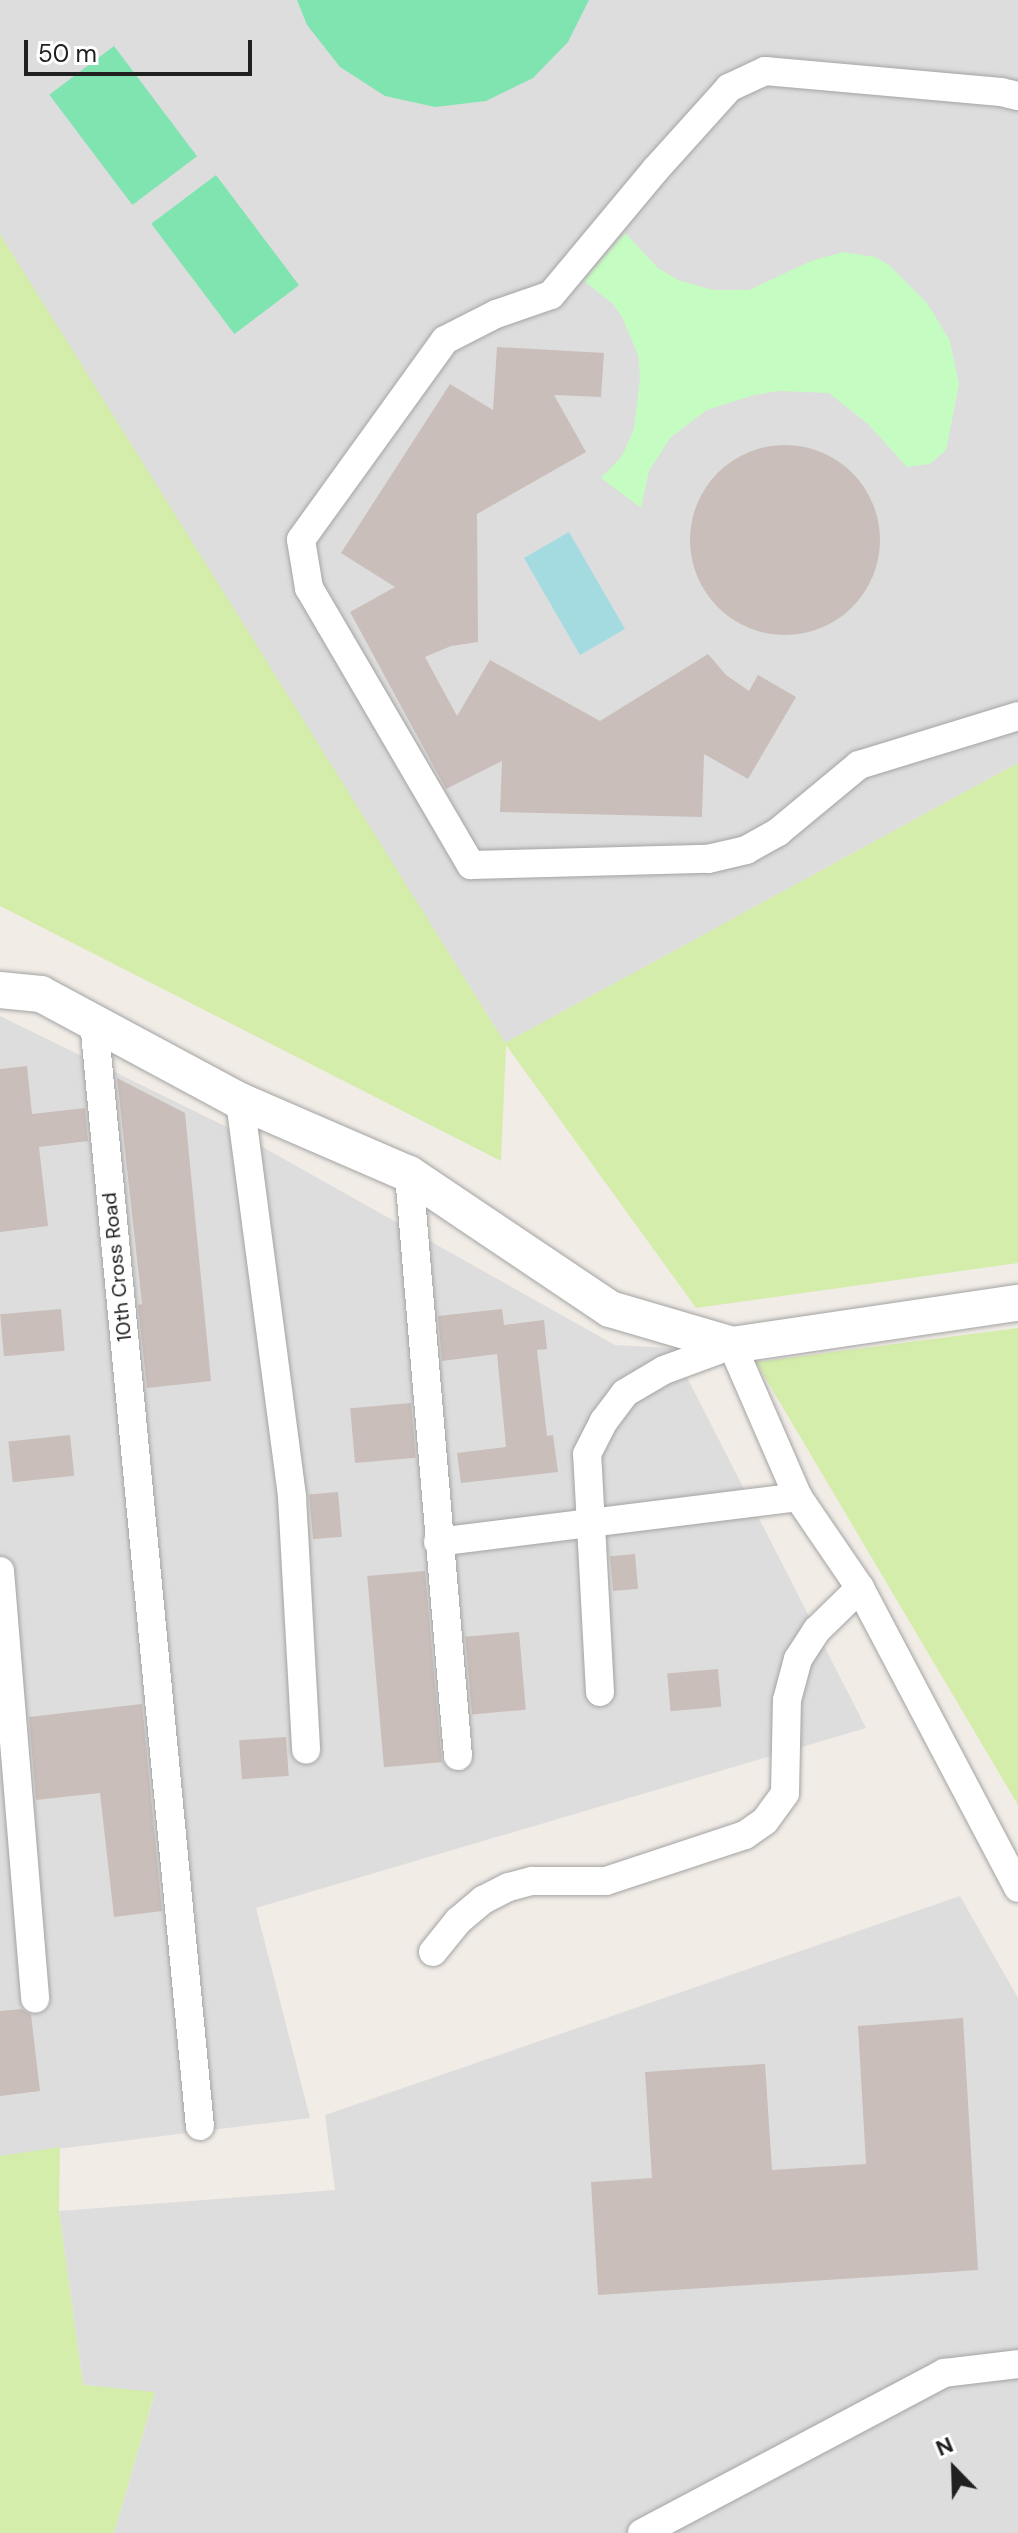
<!DOCTYPE html>
<style>
body{margin:0}
#map{position:relative;width:1018px;height:2533px;overflow:hidden;background:#f1ece6;font-family:"DM Sans",sans-serif}
div>[style]{position:absolute}
.residential>*{inset:0;background:#dedddd}
.grass>*{inset:0;background:#d4edaa}
.park>*{inset:0;background:#c5fcc2}
.pitch>*{inset:0;background:#80e4b1;transform-origin:0 0}
.water>*{inset:0;background:#a4dbe1;transform-origin:0 0}
.building>*{inset:0;background:#c9beb9;transform-origin:0 0}
.round{border-radius:50%}
.roads{filter:drop-shadow(0 0 2px #a4a4a4) drop-shadow(0 0 2px #a4a4a4)}
.minor>*{height:28px;margin:-14px;padding:0 14px;transform-origin:14px;border-radius:14px;background:#fff}
.tertiary>*{height:36px;margin:-18px;padding:0 18px;transform-origin:18px;border-radius:18px;background:#fff}
span{translate:-50% -50%;white-space:nowrap;text-align:center;line-height:1.15;-webkit-text-stroke:6px #fff;paint-order:stroke}
.street-label{font-size:20px;color:#202020}
.north{position:absolute;left:914px;top:2429px;width:80px;height:80px;-webkit-text-stroke:6px #fff;paint-order:stroke;rotate:337deg;font-size:22px;font-weight:700;line-height:32px;text-align:center;color:#202020}
.north::after{content:'';display:block;margin:auto;width:28px;height:36px;background:#202020;clip-path:polygon(50% 0,100% 100%,50% 72%,0 100%)}
.scale{position:absolute;left:24px;top:40px;width:228px;height:36px;box-sizing:border-box;border:4px solid #202020;border-top:0;padding-left:10px;font-size:24px;line-height:28px;white-space:nowrap;color:#202020;-webkit-text-stroke:6px #fff;paint-order:stroke}
</style>
<div id="map">
<div class="residential">
<div style="clip-path:polygon(0 0,1018px 0,1018px 763px,505px 1043px,0 239px)"></div>
<div style="clip-path:polygon(0 1016px,227px 1127px,615px 1345px,672px 1348px,866px 1728px,256px 1908px,310px 2118px,0 2156px)"></div>
<div style="clip-path:polygon(960px 1896px,1018px 1998px,1018px 2533px,114px 2533px,155px 2393px,83px 2385px,59px 2211px,335px 2190px,325px 2115px)"></div>
</div>
<div class="grass">
<div style="clip-path:polygon(0 234px,505px 1043px,1018px 763px,1018px 1263px,696px 1308px,506px 1045px,501px 1161px,0 906px)"></div>
<div style="clip-path:polygon(1018px 1328px,1018px 1805px,756px 1362px)"></div>
<div style="clip-path:polygon(60px 2147px,59px 2211px,83px 2385px,155px 2392px,114px 2533px,0 2533px,0 2156px)"></div>
</div>
<div class="park">
<div style="clip-path:polygon(625px 233px,658px 268px,678px 280px,713px 290px,749px 290px,811px 261px,843px 252px,875px 257px,889px 265px,927px 303px,950px 341px,959px 385px,946px 450px,930px 464px,907px 467px,868px 424px,829px 393px,779px 391px,754px 395px,707px 410px,670px 438px,649px 471px,641px 508px,601px 478px,622px 456px,634px 429px,640px 377px,638px 355px,622px 317px,612px 303px,584px 281px)"></div>
</div>
<div class="pitch">
<div style="clip-path:polygon(297px 0,589px 0,568px 42px,533px 78px,486px 101px,435px 107px,385px 96px,340px 67px,307px 25px)"></div>
<div style="left:114px;top:46px;width:138px;height:81px;rotate:53deg"></div>
<div style="left:216px;top:175px;width:138px;height:81px;rotate:53deg"></div>
</div>
<div class="water">
<div style="left:569px;top:532px;width:112px;height:52px;rotate:60deg"></div>
</div>
<div class="building">
<div style="clip-path:polygon(497px 347px,604px 353px,601px 397px,554px 395px,586px 452px,477px 514px,478px 642px,451px 646px,425px 657px,457px 716px,490px 660px,600px 721px,708px 654px,726px 675px,749px 691px,758px 675px,796px 697px,748px 779px,704px 754px,702px 817px,500px 812px,502px 761px,446px 789px,350px 612px,395px 587px,341px 553px,450px 384px,493px 410px)"></div>
<div class="round" style="left:690px;top:445px;width:190px;height:190px"></div>
<div style="clip-path:polygon(27px 1066px,32px 1114px,85px 1108px,88px 1141px,39px 1147px,48px 1226px,0 1232px,0 1069px)"></div>
<div style="clip-path:polygon(117px 1078px,185px 1113px,211px 1381px,147px 1388px,138px 1305px,142px 1304px)"></div>
<div style="left:61px;top:1309px;width:42px;height:61px;rotate:85deg"></div>
<div style="clip-path:polygon(502px 1309px,504px 1325px,544px 1320px,547px 1349px,537px 1350px,547px 1436px,553px 1435px,558px 1472px,461px 1483px,457px 1453px,506px 1447px,497px 1354px,442px 1361px,438px 1316px)"></div>
<div style="left:411px;top:1403px;width:55px;height:61px;rotate:85deg"></div>
<div style="left:70px;top:1435px;width:41px;height:62px;rotate:84deg"></div>
<div style="left:338px;top:1492px;width:45px;height:29px;rotate:85deg"></div>
<div style="left:635px;top:1554px;width:35px;height:25px;rotate:85deg"></div>
<div style="left:425px;top:1571px;width:192px;height:58px;rotate:85deg"></div>
<div style="left:519px;top:1632px;width:78px;height:54px;rotate:85deg"></div>
<div style="left:718px;top:1669px;width:38px;height:51px;rotate:85deg"></div>
<div style="clip-path:polygon(142px 1704px,162px 1911px,114px 1917px,100px 1793px,36px 1800px,29px 1717px)"></div>
<div style="left:286px;top:1737px;width:39px;height:47px;rotate:86deg"></div>
<div style="clip-path:polygon(21px 2009px,31px 2015px,40px 2091px,0 2096px,0 2011px)"></div>
<div style="clip-path:polygon(963px 2018px,978px 2270px,598px 2295px,591px 2182px,652px 2178px,645px 2072px,765px 2064px,772px 2170px,866px 2164px,858px 2026px)"></div>
</div>
<div class="roads">
<div class="minor">
<div style="left:1018px;top:96px;width:17px;rotate:-167deg"></div>
<div style="left:1001px;top:92px;width:237px;rotate:-174.9deg"></div>
<div style="left:765px;top:71px;width:40px;rotate:155deg"></div>
<div style="left:729px;top:88px;width:109px;rotate:132deg"></div>
<div style="left:656px;top:169px;width:164px;rotate:129.8deg"></div>
<div style="left:551px;top:295px;width:58px;rotate:160.9deg"></div>
<div style="left:496px;top:314px;width:57px;rotate:153deg"></div>
<div style="left:445px;top:340px;width:246px;rotate:125.8deg"></div>
<div style="left:301px;top:540px;width:49px;rotate:80.5deg"></div>
<div style="left:309px;top:588px;width:321px;rotate:59.7deg"></div>
<div style="left:471px;top:865px;width:237px;rotate:-1.5deg"></div>
<div style="left:708px;top:859px;width:39px;rotate:-13deg"></div>
<div style="left:746px;top:850px;width:37px;rotate:-29deg"></div>
<div style="left:778px;top:832px;width:105px;rotate:-39.6deg"></div>
<div style="left:859px;top:765px;width:166px;rotate:-17.1deg"></div>
<div style="left:94px;top:1022px;width:1109px;rotate:84.52deg"></div>
<div style="left:240px;top:1101px;width:399px;rotate:82.5deg"></div>
<div style="left:292px;top:1497px;width:253px;rotate:86.8deg"></div>
<div style="left:409px;top:1174px;width:584px;rotate:85.19deg"></div>
<div style="left:438px;top:1542px;width:363px;rotate:-7.1deg"></div>
<div style="left:0;top:1571px;width:429px;rotate:85.3deg"></div>
<div style="left:600px;top:1692px;width:238px;rotate:-93.1deg"></div>
<div style="left:587px;top:1454px;width:37px;rotate:-63deg"></div>
<div style="left:604px;top:1421px;width:35px;rotate:-53deg"></div>
<div style="left:625px;top:1393px;width:45px;rotate:-30.5deg"></div>
<div style="left:664px;top:1370px;width:72px;rotate:-20.2deg"></div>
<div style="left:732px;top:1345px;width:166px;rotate:66.5deg"></div>
<div style="left:798px;top:1497px;width:110px;rotate:55.7deg"></div>
<div style="left:860px;top:1588px;width:339px;rotate:62.2deg"></div>
<div style="left:433px;top:1952px;width:40px;rotate:-51deg"></div>
<div style="left:458px;top:1921px;width:33px;rotate:-40deg"></div>
<div style="left:483px;top:1900px;width:29px;rotate:-27deg"></div>
<div style="left:509px;top:1887px;width:24px;rotate:-15deg"></div>
<div style="left:532px;top:1881px;width:74px"></div>
<div style="left:606px;top:1881px;width:146px;rotate:-18.3deg"></div>
<div style="left:745px;top:1835px;width:24px;rotate:-35deg"></div>
<div style="left:765px;top:1821px;width:34px;rotate:-54deg"></div>
<div style="left:785px;top:1793px;width:93px;rotate:-88.8deg"></div>
<div style="left:787px;top:1700px;width:42px;rotate:-75deg"></div>
<div style="left:798px;top:1659px;width:35px;rotate:-57deg"></div>
<div style="left:817px;top:1630px;width:60px;rotate:-44.3deg"></div>
<div style="left:642px;top:2533px;width:342px;rotate:-27.9deg"></div>
<div style="left:944px;top:2373px;width:75px;rotate:-6.9deg"></div>
</div>
<div class="tertiary">
<div style="left:0;top:990px;width:41px;rotate:5.6deg"></div>
<div style="left:41px;top:994px;width:226px;rotate:28.3deg"></div>
<div style="left:240px;top:1101px;width:184px;rotate:23.4deg"></div>
<div style="left:409px;top:1174px;width:242px;rotate:33.9deg"></div>
<div style="left:610px;top:1309px;width:127px;rotate:16.4deg"></div>
<div style="left:732px;top:1345px;width:289px;rotate:-8.4deg"></div>
</div>
</div>
<div class="street-label">
<span style="left:117px;top:1267px;rotate:-96deg">10th Cross Road</span>
</div>
<div class="north">N</div>
<div class="scale">50 m</div>
</div>
